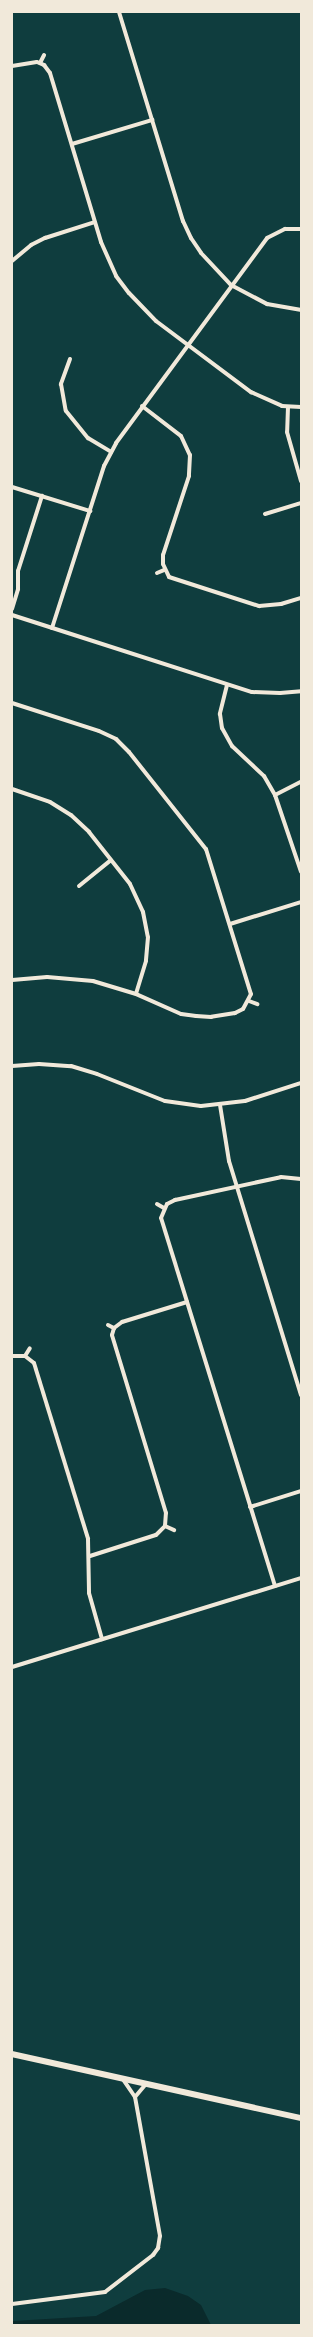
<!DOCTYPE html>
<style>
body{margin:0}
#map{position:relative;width:313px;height:2337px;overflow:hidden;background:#0f3d3e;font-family:"Roboto Condensed",sans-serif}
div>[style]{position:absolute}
.water>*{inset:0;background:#0a2a2b}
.minor>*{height:4px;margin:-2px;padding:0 2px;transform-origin:2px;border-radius:2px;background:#f1e9da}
.secondary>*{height:5.5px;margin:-2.75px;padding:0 2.75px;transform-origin:2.75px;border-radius:2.75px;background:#f1e9da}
span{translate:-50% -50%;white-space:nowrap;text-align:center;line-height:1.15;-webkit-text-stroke:3px #f1e9da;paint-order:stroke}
.frame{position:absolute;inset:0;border:13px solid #f1e9da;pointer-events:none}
</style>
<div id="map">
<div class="water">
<div style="clip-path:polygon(165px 2288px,188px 2296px,201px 2305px,211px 2325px,12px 2325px,13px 2321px,96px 2316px,145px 2290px)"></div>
</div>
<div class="minor">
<div style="left:119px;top:12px;width:219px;rotate:73deg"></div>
<div style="left:183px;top:221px;width:19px;rotate:65deg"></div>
<div style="left:191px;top:238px;width:18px;rotate:56deg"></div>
<div style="left:201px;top:253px;width:44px;rotate:46.8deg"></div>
<div style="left:231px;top:285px;width:41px;rotate:27.8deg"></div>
<div style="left:267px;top:304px;width:35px;rotate:10deg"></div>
<div style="left:40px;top:63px;width:9px;rotate:-63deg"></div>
<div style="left:12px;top:66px;width:25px;rotate:-9deg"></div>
<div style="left:37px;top:62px;width:8px;rotate:23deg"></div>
<div style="left:44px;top:65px;width:10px;rotate:53deg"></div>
<div style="left:50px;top:73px;width:177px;rotate:73.2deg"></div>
<div style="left:101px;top:242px;width:37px;rotate:66deg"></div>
<div style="left:116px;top:276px;width:21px;rotate:53deg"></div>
<div style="left:129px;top:293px;width:39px;rotate:46deg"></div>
<div style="left:156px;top:321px;width:119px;rotate:36.8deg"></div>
<div style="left:251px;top:392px;width:34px;rotate:24deg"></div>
<div style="left:282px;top:406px;width:19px;rotate:3deg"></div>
<div style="left:72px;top:144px;width:84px;rotate:-16.7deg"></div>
<div style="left:12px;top:261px;width:25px;rotate:-40deg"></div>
<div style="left:31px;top:245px;width:16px;rotate:-27deg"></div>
<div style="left:45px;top:238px;width:52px;rotate:-17.7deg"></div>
<div style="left:70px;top:359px;width:27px;rotate:110deg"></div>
<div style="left:61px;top:384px;width:27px;rotate:80deg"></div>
<div style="left:66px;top:411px;width:35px;rotate:51deg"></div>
<div style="left:88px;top:438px;width:27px;rotate:31deg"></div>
<div style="left:142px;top:406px;width:49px;rotate:37.6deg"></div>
<div style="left:181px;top:436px;width:21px;rotate:65deg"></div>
<div style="left:190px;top:455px;width:21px;rotate:93deg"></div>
<div style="left:189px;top:476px;width:83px;rotate:108.2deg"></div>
<div style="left:163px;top:555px;width:9px;rotate:90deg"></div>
<div style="left:163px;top:564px;width:14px;rotate:65deg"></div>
<div style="left:169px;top:577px;width:95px;rotate:17.9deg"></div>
<div style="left:259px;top:606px;width:22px;rotate:-5deg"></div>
<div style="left:281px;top:604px;width:21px;rotate:-17deg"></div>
<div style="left:288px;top:407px;width:25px;rotate:92deg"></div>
<div style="left:287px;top:432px;width:51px;rotate:74.1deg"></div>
<div style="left:12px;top:487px;width:82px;rotate:17.1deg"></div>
<div style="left:265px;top:514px;width:38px;rotate:-17deg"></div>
<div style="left:157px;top:573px;width:8px;rotate:-23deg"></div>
<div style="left:12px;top:609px;width:21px;rotate:-73deg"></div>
<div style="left:18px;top:589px;width:18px;rotate:-90deg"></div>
<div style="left:18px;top:571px;width:79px;rotate:-72.3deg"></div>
<div style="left:12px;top:615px;width:252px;rotate:17.8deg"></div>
<div style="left:252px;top:692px;width:28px;rotate:2deg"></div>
<div style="left:280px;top:693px;width:21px;rotate:-5deg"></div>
<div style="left:52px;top:628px;width:170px;rotate:-72.2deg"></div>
<div style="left:104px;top:466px;width:26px;rotate:-62deg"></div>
<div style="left:116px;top:443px;width:255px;rotate:-53.6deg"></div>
<div style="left:267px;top:238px;width:20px;rotate:-27deg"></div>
<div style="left:285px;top:229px;width:16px"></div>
<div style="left:227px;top:685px;width:30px;rotate:104deg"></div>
<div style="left:220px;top:714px;width:14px;rotate:82deg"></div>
<div style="left:222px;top:728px;width:21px;rotate:61deg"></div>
<div style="left:232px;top:746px;width:44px;rotate:43.2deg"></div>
<div style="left:264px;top:776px;width:22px;rotate:60deg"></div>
<div style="left:275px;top:795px;width:81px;rotate:71.3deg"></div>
<div style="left:12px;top:703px;width:91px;rotate:17.8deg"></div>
<div style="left:99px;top:731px;width:19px;rotate:25deg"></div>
<div style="left:116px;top:739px;width:18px;rotate:45deg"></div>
<div style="left:129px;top:752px;width:124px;rotate:51.6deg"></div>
<div style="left:206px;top:849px;width:152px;rotate:72.8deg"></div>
<div style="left:251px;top:994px;width:17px;rotate:118deg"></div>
<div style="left:243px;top:1009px;width:9px;rotate:153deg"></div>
<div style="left:235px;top:1013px;width:24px;rotate:171deg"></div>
<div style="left:211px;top:1017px;width:15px;rotate:-176deg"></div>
<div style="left:196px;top:1016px;width:15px;rotate:-172deg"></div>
<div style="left:181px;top:1014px;width:49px;rotate:-156deg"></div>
<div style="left:136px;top:994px;width:45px;rotate:-163.2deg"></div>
<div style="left:93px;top:981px;width:46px;rotate:-175deg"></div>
<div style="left:47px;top:977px;width:35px;rotate:175deg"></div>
<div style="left:12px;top:789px;width:40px;rotate:18.9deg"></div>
<div style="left:50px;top:802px;width:25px;rotate:32deg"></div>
<div style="left:71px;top:815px;width:25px;rotate:43deg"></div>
<div style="left:89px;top:832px;width:66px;rotate:51.7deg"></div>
<div style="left:130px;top:884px;width:31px;rotate:65deg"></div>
<div style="left:143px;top:912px;width:25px;rotate:79deg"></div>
<div style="left:148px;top:937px;width:24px;rotate:95deg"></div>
<div style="left:146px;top:961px;width:34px;rotate:107deg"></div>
<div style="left:275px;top:795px;width:29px;rotate:-27deg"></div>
<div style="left:79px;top:886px;width:41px;rotate:-39.1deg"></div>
<div style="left:230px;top:924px;width:74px;rotate:-17.2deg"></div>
<div style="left:249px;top:1001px;width:9px;rotate:21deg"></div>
<div style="left:12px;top:1066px;width:27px;rotate:-4deg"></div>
<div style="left:39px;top:1064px;width:32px;rotate:4deg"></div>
<div style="left:71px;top:1066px;width:27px;rotate:17deg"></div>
<div style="left:97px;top:1074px;width:73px;rotate:21.7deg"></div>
<div style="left:165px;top:1101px;width:36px;rotate:8deg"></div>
<div style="left:201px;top:1106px;width:44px;rotate:-6.5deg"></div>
<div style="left:245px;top:1101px;width:59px;rotate:-17.8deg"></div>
<div style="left:220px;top:1105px;width:57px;rotate:80.9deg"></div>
<div style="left:229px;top:1161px;width:245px;rotate:72.9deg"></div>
<div style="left:157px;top:1204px;width:8px;rotate:30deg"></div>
<div style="left:108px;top:1325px;width:7px;rotate:27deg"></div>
<div style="left:12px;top:1356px;width:13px"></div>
<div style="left:25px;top:1356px;width:11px;rotate:38deg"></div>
<div style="left:34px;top:1363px;width:184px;rotate:72.9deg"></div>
<div style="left:88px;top:1539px;width:54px;rotate:88.9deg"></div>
<div style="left:89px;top:1593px;width:48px;rotate:74.2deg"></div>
<div style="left:25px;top:1356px;width:9px;rotate:-58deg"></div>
<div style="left:250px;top:1507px;width:53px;rotate:-17.4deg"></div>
<div style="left:165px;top:1526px;width:10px;rotate:24deg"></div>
<div style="left:90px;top:1556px;width:69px;rotate:-17.7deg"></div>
<div style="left:156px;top:1535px;width:13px;rotate:-45deg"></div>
<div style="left:165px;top:1526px;width:13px;rotate:-86deg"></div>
<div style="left:166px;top:1513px;width:186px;rotate:-106.9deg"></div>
<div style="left:112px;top:1335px;width:7px;rotate:-74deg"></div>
<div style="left:114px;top:1328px;width:10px;rotate:-37deg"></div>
<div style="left:122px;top:1322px;width:68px;rotate:-17.1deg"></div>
<div style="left:275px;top:1586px;width:385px;rotate:-107.2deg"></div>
<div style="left:161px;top:1218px;width:15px;rotate:-67deg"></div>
<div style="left:167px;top:1204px;width:9px;rotate:-27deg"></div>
<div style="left:175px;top:1200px;width:108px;rotate:-12.2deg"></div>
<div style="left:281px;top:1177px;width:20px;rotate:6deg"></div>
<div style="left:12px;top:1667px;width:302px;rotate:-17.1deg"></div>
<div style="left:135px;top:2097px;width:17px;rotate:-50deg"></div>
<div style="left:12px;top:2304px;width:94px;rotate:-7.4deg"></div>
<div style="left:105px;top:2292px;width:61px;rotate:-37.6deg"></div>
<div style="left:153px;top:2255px;width:9px;rotate:-54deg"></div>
<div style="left:158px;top:2248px;width:12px;rotate:-81deg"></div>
<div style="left:160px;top:2236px;width:141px;rotate:-100.2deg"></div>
<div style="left:135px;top:2097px;width:22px;rotate:-124deg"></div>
</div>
<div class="secondary">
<div style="left:12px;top:2054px;width:296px;rotate:12.5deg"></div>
</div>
<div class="frame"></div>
</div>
